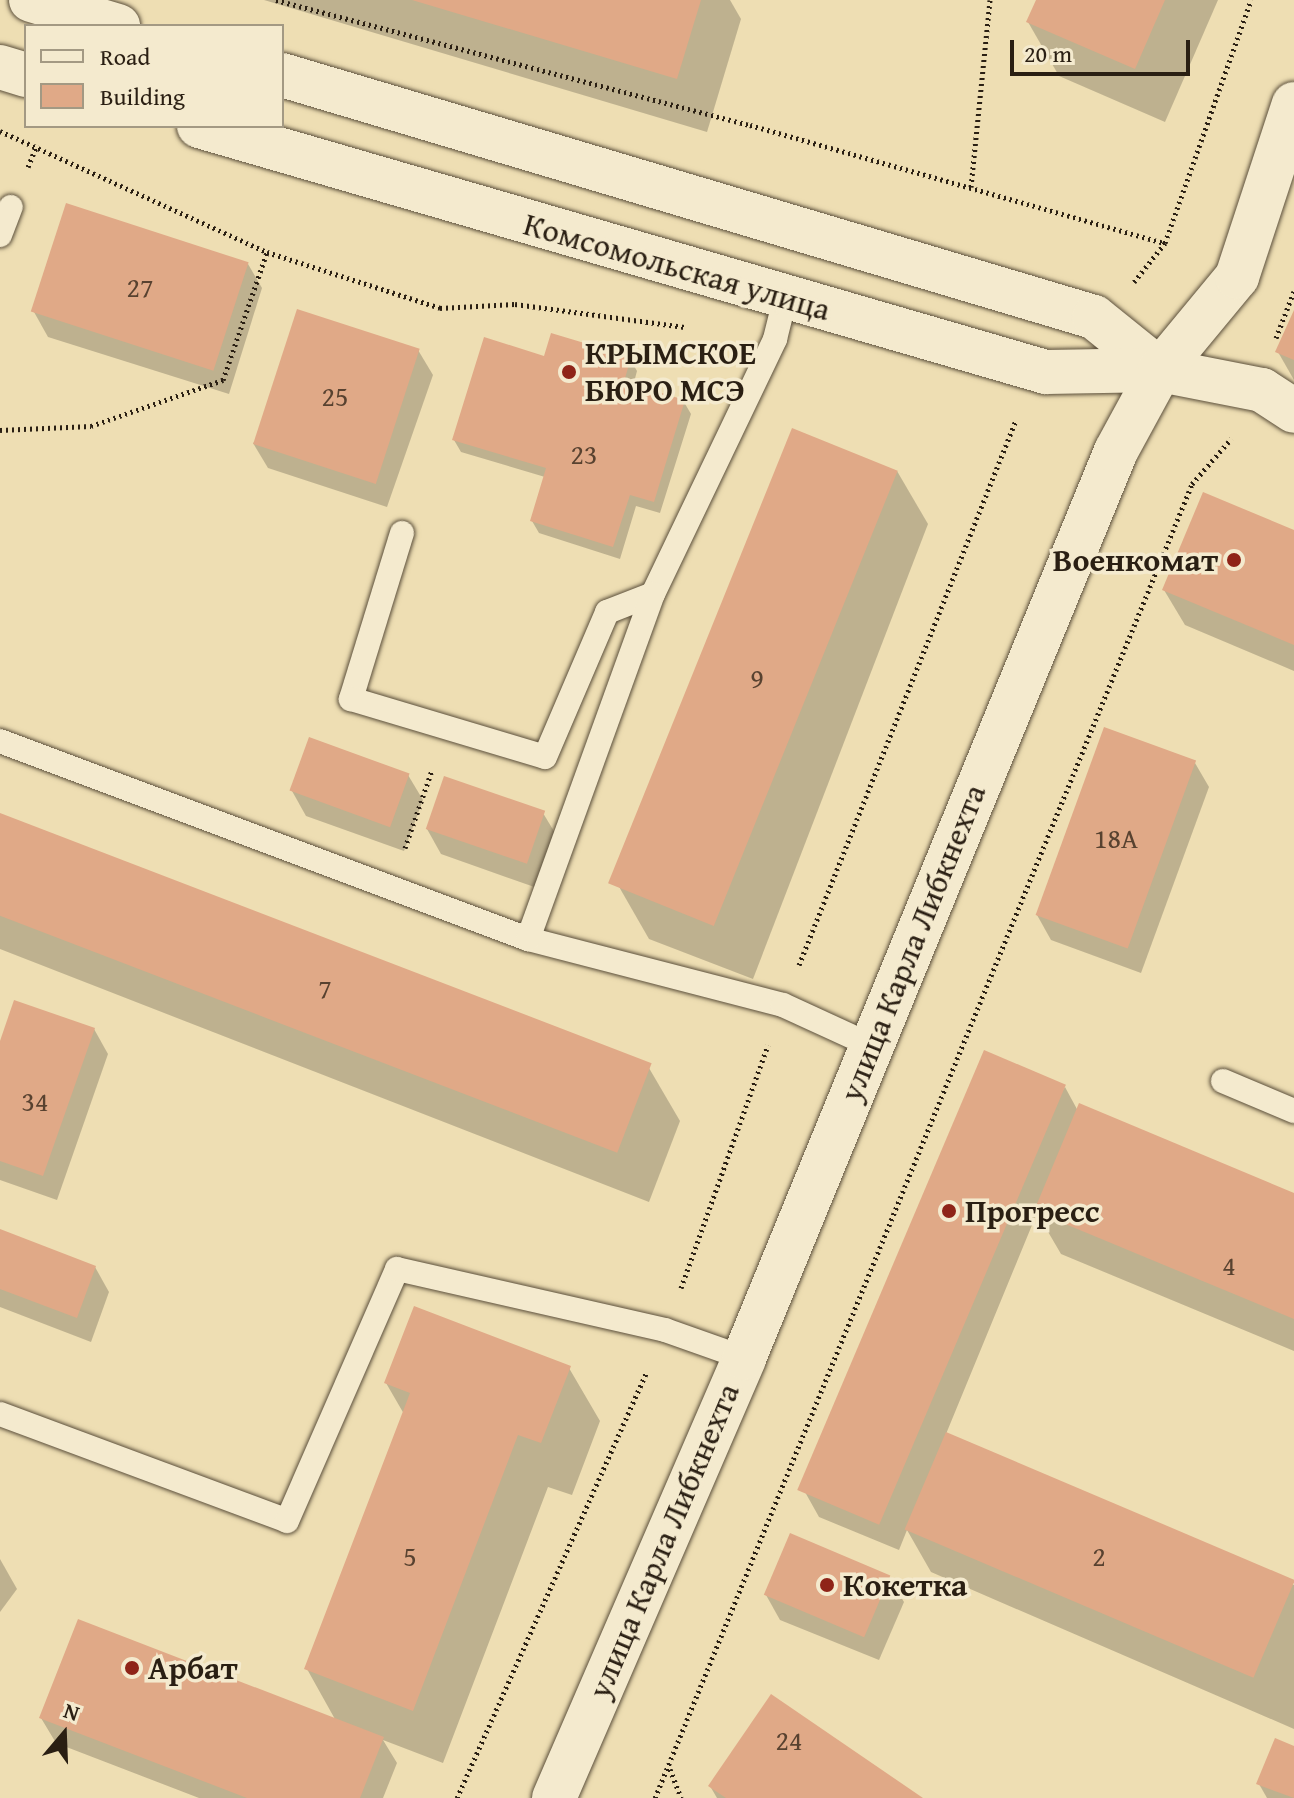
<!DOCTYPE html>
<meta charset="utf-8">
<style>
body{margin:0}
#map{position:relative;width:1294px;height:1798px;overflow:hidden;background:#eedeb3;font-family:"Gentium Book Plus",serif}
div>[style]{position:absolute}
.shadow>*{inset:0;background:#0003}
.building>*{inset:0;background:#e0a987;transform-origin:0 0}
.path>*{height:5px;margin-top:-2.5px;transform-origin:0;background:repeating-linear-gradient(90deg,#2a1f13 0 2px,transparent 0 6px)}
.roads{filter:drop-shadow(0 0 2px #5b4f3b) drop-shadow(0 0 2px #5b4f3b)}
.service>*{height:24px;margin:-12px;padding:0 12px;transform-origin:12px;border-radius:12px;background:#f4eace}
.minor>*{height:44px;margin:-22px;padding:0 22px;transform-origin:22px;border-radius:22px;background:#f4eace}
.secondary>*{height:44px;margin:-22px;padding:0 22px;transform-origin:22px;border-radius:22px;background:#f4eace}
.dots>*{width:22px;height:22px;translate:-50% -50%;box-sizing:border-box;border:4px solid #f4eace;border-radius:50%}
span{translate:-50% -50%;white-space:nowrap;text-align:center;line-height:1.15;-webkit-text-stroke:7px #f4eace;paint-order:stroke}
.number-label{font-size:28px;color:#584230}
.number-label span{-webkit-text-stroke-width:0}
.street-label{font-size:32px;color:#2a1f13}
.poi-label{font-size:32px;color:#2a1f13;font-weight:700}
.left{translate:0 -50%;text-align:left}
.right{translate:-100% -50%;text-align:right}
.legend{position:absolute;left:24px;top:24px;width:260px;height:104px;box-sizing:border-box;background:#f4eace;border:2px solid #a39983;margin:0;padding:10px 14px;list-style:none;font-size:24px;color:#2a1f13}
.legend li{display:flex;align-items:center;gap:16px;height:40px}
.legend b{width:40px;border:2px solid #a39983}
.north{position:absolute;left:24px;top:1694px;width:80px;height:80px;-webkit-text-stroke:6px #f4eace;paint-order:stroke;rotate:19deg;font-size:22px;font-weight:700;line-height:32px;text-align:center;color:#2a1f13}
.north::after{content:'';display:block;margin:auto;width:28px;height:36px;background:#2a1f13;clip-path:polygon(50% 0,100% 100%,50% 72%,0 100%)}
.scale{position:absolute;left:1010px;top:40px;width:180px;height:36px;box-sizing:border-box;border:4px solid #2a1f13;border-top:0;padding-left:10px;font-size:24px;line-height:28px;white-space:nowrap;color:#2a1f13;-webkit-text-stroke:6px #f4eace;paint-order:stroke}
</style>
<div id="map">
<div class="shadow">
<div style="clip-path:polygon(264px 0,730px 0,741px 19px,707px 132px)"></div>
<div style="clip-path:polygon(1038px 0,1218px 0,1165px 122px,1059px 76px,1028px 22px)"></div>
<div style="clip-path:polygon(248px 264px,262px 288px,229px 394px,48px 337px,34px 312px)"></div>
<div style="clip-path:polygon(1294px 315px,1294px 380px,1278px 352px)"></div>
<div style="clip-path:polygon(418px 350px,433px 375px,387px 507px,268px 468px,253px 443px)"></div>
<div style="clip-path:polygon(546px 359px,630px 359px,637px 371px,633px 386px,684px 402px,691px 414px,660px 513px,636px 506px,620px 559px,539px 533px,532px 521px,545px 477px,461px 452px,454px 440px)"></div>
<div style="clip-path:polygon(897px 471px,928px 524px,753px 979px,649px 939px,618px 885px)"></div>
<div style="clip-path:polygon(1294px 532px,1294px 671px,1185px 625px,1164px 590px)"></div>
<div style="clip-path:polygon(1195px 763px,1209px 787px,1141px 973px,1051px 940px,1037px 915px)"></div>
<div style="clip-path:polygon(408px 775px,423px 800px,404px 851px,306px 816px,292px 791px)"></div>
<div style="clip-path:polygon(543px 813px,558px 838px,540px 889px,441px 854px,427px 829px)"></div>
<div style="clip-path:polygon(0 815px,649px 1068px,680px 1121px,649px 1202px,0 949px)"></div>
<div style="clip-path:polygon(94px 1029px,108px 1054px,57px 1200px,0 1180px,0 1047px)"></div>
<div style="clip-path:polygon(1065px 1087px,1078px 1111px,1294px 1195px,1294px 1351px,1061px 1254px,1037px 1213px,946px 1434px,1294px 1585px,1294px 1729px,931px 1572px,907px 1530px,899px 1550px,819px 1517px,805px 1492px)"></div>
<div style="clip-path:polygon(0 1231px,95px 1267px,109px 1292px,91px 1342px,0 1307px)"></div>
<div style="clip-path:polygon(569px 1368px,600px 1421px,572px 1495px,548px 1487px,443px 1763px,383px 1740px,397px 1763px,383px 1798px,199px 1798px,56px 1743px,41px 1718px,336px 1721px,307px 1669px,404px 1414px,386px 1383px)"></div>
<div style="clip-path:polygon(0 1559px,17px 1589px,0 1612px)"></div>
<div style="clip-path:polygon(889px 1577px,904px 1602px,879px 1660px,780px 1620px,766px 1595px)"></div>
<div style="clip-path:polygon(1294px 1748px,1294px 1798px,1267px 1798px,1259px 1784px)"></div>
<div style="clip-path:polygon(710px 1786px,919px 1798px,717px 1798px)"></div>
</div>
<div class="building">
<div style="clip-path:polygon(412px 0,701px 0,677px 79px)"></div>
<div style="clip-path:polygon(1036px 0,1165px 0,1135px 69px,1026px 22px)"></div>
<div style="left:66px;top:203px;width:192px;height:114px;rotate:18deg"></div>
<div style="left:297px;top:309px;width:129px;height:142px;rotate:18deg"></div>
<div style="clip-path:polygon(1294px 310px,1294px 360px,1275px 352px)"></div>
<div style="clip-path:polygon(551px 333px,631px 357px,624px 382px,685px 400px,654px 502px,630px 495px,613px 547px,530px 521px,546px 468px,452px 440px,484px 337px,544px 356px)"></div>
<div style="left:792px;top:428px;width:114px;height:491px;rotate:22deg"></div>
<div style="clip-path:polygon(1203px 492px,1294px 530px,1294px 645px,1162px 590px)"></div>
<div style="left:1104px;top:727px;width:98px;height:200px;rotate:20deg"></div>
<div style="left:309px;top:737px;width:107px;height:57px;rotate:20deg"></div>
<div style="left:444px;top:776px;width:107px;height:56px;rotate:19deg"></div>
<div style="left:0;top:813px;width:698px;height:96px;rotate:21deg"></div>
<div style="clip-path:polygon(14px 1000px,95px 1028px,43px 1176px,0 1161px,0 1041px)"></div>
<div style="left:984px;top:1050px;width:89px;height:478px;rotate:23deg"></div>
<div style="clip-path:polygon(1079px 1103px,1294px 1193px,1294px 1319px,1034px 1211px)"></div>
<div style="clip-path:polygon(0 1229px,96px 1266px,77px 1318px,0 1289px)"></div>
<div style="clip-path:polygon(414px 1306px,571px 1366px,541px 1443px,518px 1435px,413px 1711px,304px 1669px,410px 1393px,384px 1383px)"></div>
<div style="left:946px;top:1432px;width:379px;height:106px;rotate:23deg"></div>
<div style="left:790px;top:1533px;width:109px;height:67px;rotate:23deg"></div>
<div style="clip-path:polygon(78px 1619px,384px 1737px,360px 1798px,247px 1798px,39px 1718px)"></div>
<div style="clip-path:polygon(771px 1694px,923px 1798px,726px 1798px,708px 1786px)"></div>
<div style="clip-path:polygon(1275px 1738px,1294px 1746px,1294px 1798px,1256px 1784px)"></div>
</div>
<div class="path">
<div style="left:276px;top:0;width:490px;rotate:14.8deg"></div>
<div style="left:750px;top:125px;width:431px;rotate:15.9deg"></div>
<div style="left:0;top:131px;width:293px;rotate:24.4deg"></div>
<div style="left:267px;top:252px;width:182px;rotate:17.9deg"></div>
<div style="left:440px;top:308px;width:75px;rotate:-3.1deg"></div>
<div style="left:515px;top:304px;width:173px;rotate:7.7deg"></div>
<div style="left:28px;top:167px;width:24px;rotate:-68deg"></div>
<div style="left:971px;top:187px;width:188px;rotate:-84.2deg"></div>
<div style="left:1134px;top:282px;width:50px;rotate:-51.5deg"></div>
<div style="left:1165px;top:243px;width:258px;rotate:-70.5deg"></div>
<div style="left:1276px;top:338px;width:50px;rotate:-69deg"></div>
<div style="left:0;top:430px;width:91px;rotate:-2.5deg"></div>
<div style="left:91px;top:426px;width:140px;rotate:-19.2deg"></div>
<div style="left:223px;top:380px;width:135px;rotate:-71deg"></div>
<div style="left:405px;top:848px;width:83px;rotate:-70.9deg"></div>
<div style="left:799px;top:965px;width:587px;rotate:-68.29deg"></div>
<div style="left:681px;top:1288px;width:258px;rotate:-70.3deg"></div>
<div style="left:670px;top:1769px;width:31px;rotate:69deg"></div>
<div style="left:457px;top:1798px;width:467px;rotate:-66deg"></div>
<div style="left:655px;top:1798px;width:1419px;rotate:-67.77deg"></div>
<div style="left:1192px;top:484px;width:60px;rotate:-49.1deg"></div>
</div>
<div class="roads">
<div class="service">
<div style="left:0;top:235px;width:30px;rotate:-69deg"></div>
<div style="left:402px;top:533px;width:174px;rotate:107.1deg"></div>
<div style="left:351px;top:699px;width:202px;rotate:16.6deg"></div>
<div style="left:545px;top:757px;width:158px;rotate:-66.8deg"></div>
<div style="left:607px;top:612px;width:49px;rotate:-21.4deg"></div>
<div style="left:653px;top:594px;width:283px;rotate:-64.4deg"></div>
<div style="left:775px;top:339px;width:41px;rotate:-76deg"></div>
<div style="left:0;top:741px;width:564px;rotate:20.56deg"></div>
<div style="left:528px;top:939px;width:263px;rotate:14.5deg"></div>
<div style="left:783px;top:1005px;width:98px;rotate:24.7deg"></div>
<div style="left:528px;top:939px;width:367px;rotate:-70.1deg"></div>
<div style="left:1223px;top:1081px;width:77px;rotate:22.9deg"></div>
<div style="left:0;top:1414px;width:306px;rotate:20.4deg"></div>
<div style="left:287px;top:1521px;width:275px;rotate:-66.4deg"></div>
<div style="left:397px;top:1269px;width:275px;rotate:12.8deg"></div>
<div style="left:665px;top:1330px;width:84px;rotate:19.5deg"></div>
</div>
<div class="minor">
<div style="left:31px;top:0;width:91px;rotate:16.6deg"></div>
<div style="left:0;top:67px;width:27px;rotate:17deg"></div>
<div style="left:282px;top:75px;width:847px;rotate:16.6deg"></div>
<div style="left:1094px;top:317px;width:85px;rotate:38.8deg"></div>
<div style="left:199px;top:126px;width:882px;rotate:16.2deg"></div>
<div style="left:1046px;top:372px;width:114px;rotate:-1deg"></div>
<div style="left:1160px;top:370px;width:104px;rotate:11.1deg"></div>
<div style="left:1262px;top:390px;width:38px;rotate:33deg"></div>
</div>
<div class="secondary">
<div style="left:554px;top:1798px;width:479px;rotate:-66.6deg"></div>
<div style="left:744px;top:1358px;width:980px;rotate:-67.7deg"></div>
<div style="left:1116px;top:451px;width:92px;rotate:-61.5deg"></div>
<div style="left:1160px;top:370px;width:121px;rotate:-50.4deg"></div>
<div style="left:1237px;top:277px;width:182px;rotate:-71.8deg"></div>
</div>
</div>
<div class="dots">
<div style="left:569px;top:372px;background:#8f2418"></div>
<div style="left:1234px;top:560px;background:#8f2418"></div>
<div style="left:949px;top:1211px;background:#8f2418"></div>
<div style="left:827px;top:1585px;background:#8f2418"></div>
<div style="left:132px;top:1668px;background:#8f2418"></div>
</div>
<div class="number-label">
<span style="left:140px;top:287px">27</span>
<span style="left:335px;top:396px">25</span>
<span style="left:584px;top:454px">23</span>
<span style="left:757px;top:678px">9</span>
<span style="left:1116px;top:838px">18А</span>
<span style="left:325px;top:988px">7</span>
<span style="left:35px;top:1101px">34</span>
<span style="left:1229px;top:1265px">4</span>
<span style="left:410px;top:1556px">5</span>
<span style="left:1099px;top:1556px">2</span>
<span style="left:789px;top:1740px">24</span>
</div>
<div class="street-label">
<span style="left:677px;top:267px;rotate:16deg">Комсомольская улица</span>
<span style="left:913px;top:943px;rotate:-68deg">улица Карла Либкнехта</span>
<span style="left:664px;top:1541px;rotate:-67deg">улица Карла Либкнехта</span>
</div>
<div class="poi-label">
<span class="left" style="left:585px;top:372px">КРЫМСКОЕ<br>БЮРО МСЭ</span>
<span class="right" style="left:1218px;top:560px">Военкомат</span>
<span class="left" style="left:965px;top:1211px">Прогресс</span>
<span class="left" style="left:843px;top:1585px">Кокетка</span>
<span class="left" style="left:148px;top:1668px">Арбат</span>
</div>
<ul class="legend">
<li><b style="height:10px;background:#f4eace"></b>Road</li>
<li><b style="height:22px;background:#e0a987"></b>Building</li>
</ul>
<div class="north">N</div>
<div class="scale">20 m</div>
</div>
